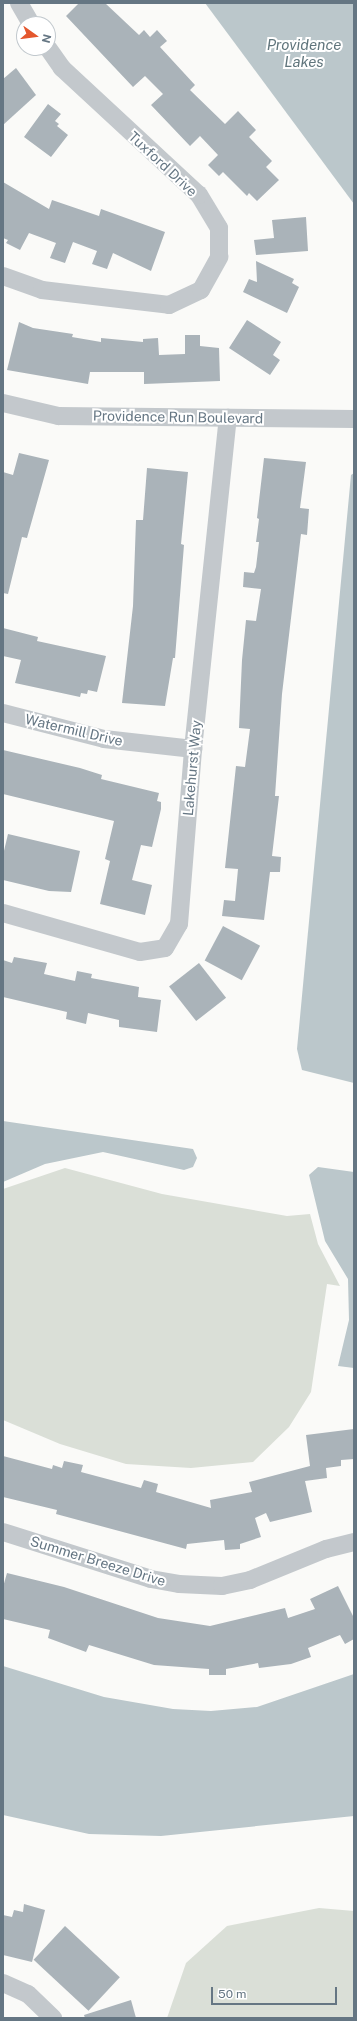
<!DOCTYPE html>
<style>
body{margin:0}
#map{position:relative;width:357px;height:2021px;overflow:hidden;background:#fafaf8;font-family:"Public Sans",sans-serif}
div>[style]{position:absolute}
.green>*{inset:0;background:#dadfd7}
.water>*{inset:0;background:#bbc7cb}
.building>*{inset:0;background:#aab3b9;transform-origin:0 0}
.minor>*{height:18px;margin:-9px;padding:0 9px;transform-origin:9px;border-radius:9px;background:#c3c8cc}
span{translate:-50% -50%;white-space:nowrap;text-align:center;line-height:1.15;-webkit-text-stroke:4px #fff;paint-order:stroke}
.street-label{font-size:14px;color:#657683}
.water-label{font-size:15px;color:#60757c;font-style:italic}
.frame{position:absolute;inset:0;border:4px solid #657683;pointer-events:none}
.north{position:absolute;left:16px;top:16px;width:40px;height:40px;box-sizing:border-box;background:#fff;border:1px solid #c1c8cd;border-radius:50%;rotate:104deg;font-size:11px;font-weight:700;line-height:16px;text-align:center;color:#657683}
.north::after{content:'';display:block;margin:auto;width:14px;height:18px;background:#e4572e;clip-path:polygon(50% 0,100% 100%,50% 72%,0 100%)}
.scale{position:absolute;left:211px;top:1987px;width:126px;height:18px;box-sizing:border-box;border:2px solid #657683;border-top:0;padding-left:5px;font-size:12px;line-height:14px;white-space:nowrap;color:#657683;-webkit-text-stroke:3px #fff;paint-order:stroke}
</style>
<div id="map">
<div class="green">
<div style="clip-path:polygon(65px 1168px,162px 1194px,287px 1216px,310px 1214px,318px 1244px,340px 1286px,327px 1284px,311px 1392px,289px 1427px,253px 1462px,191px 1468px,126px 1464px,60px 1444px,3px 1420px,3px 1189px)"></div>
<div style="clip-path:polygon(319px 1908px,354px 1911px,354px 2018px,167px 2018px,186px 1963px,227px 1926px)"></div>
</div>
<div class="water">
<div style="clip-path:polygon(205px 3px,354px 3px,354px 204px)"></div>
<div style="clip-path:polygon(354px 473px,354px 1083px,302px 1070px,297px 1049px,351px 475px)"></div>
<div style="clip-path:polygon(3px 1121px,193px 1149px,197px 1158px,193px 1167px,184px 1170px,103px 1152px,45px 1164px,3px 1182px)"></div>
<div style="clip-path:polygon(318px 1167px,354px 1172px,354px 1368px,338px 1366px,349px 1320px,348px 1279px,325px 1241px,309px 1175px)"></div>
<div style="clip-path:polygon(3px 1666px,104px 1697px,173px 1709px,211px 1711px,257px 1707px,354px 1674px,354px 1816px,161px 1836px,89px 1834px,3px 1815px)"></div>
</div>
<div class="building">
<div style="clip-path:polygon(79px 3px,105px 3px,139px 35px,144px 30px,150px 37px,157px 30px,167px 41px,160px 47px,195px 85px,190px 90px,225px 124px,238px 111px,256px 130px,249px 137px,272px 161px,266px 167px,279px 180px,257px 201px,249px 193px,247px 196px,223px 172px,219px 176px,208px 165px,218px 155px,200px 136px,190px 146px,151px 105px,163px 94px,145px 76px,133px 87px,66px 16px)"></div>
<div style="clip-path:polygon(16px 68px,36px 95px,3px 125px,3px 79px)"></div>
<div style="clip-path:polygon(48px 104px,61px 114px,55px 121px,59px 124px,57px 126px,68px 135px,51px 157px,24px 137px)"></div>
<div style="clip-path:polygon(3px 182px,49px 209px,52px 200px,99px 216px,101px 209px,165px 232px,151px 271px,113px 253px,107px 269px,92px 264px,97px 251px,73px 242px,65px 263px,50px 258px,56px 243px,29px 233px,20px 250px,6px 243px,8px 240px,3px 238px)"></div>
<div style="clip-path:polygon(306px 217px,308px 251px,256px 255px,254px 240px,274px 238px,272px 220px)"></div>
<div style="clip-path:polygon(256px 261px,294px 279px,292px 283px,299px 287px,287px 313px,243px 292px,249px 279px,257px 282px)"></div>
<div style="clip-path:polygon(247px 320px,281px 342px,273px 355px,280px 360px,270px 375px,229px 348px)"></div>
<div style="clip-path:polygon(19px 322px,33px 328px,73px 334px,72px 337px,101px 342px,101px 338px,143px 342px,143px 339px,158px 338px,159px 355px,185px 354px,185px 335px,200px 335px,200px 346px,219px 348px,220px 381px,144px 384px,144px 372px,90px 372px,88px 384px,7px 370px)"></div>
<div style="clip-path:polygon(19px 453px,49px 460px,27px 538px,22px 537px,8px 594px,3px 593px,3px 472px,13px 475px)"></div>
<div style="clip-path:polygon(264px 458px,306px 462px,300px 508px,309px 509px,307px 535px,301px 534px,282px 694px,275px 796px,279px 796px,272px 856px,281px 857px,280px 872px,270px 872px,264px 920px,222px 916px,224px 900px,235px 901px,238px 869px,225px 868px,236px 766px,245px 767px,250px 729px,239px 728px,242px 660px,246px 620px,256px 621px,261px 589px,243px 587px,244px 572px,254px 573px,256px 567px,259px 542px,256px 542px,259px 519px,257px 518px)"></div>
<div style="clip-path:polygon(147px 468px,188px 472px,181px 544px,184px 545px,175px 658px,173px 658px,165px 706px,122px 703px,133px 606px,136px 520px,143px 520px)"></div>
<div style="clip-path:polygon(3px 628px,38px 637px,37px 641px,106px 656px,97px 692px,88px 690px,87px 694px,81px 693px,80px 697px,15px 683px,21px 660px,3px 656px)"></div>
<div style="clip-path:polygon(3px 750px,80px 768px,102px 775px,101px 779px,159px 793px,157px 801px,161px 802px,161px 809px,152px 847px,141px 845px,132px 880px,152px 885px,145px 915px,100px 904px,110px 861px,105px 859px,114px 821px,3px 794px)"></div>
<div style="clip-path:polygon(8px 834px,80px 851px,71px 892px,49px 891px,3px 880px,3px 855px)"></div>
<div style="left:223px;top:926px;width:42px;height:39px;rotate:28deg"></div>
<div style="clip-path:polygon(14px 957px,47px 963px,44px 974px,75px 981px,77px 971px,92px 974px,91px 978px,139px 987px,138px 997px,161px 1000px,157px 1032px,119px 1027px,119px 1020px,88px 1013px,86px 1024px,66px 1019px,67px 1012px,3px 997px,3px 960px,12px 963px)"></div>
<div style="left:199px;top:963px;width:44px;height:38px;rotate:52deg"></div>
<div style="clip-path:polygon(354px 1429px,354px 1459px,341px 1460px,341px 1466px,326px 1468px,327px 1478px,305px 1481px,312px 1512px,270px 1522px,266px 1513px,255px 1518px,261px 1537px,240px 1544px,240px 1549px,225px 1550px,224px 1540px,187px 1544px,186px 1549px,56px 1514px,57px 1510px,3px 1497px,3px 1456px,52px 1469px,53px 1465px,62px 1468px,64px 1461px,83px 1465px,81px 1472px,141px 1488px,144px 1480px,158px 1484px,156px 1492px,211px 1508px,210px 1500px,252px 1492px,249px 1482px,310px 1466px,306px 1435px)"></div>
<div style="clip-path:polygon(7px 1573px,64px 1587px,158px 1618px,210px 1626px,285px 1608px,288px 1618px,315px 1609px,310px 1599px,338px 1586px,354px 1618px,354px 1639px,345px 1644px,340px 1635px,308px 1648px,311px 1657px,291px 1664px,259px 1668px,258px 1663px,226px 1669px,226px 1675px,209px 1675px,209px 1669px,154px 1665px,89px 1645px,86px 1652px,48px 1638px,50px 1630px,3px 1619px,3px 1587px)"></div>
<div style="clip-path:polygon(24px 1904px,45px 1910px,32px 1962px,3px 1955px,3px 1915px,12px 1917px,14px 1910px,23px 1912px)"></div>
<div style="left:65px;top:1926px;width:75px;height:46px;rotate:43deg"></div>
<div style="clip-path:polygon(131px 2000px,136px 2018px,85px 2018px,84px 2015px)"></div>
</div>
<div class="minor">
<div style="left:19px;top:3px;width:24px;rotate:60deg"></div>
<div style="left:3px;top:276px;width:41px;rotate:19.7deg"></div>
<div style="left:42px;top:290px;width:128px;rotate:6.7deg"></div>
<div style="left:169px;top:305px;width:35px;rotate:-25deg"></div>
<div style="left:201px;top:290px;width:38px;rotate:-61deg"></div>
<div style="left:219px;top:257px;width:29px;rotate:-90deg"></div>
<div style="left:219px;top:228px;width:39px;rotate:-121deg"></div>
<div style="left:199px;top:195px;width:187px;rotate:-137.2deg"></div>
<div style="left:62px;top:68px;width:24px;rotate:-125deg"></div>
<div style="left:3px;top:403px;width:57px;rotate:13.3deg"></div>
<div style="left:58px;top:416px;width:296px;rotate:0.6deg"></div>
<div style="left:3px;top:713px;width:104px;rotate:14.4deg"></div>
<div style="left:104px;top:739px;width:90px;rotate:6.4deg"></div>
<div style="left:3px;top:913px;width:142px;rotate:15.9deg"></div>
<div style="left:140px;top:952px;width:25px;rotate:-9deg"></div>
<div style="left:165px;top:948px;width:28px;rotate:-60deg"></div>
<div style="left:179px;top:924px;width:176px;rotate:-85.4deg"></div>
<div style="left:193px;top:749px;width:333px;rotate:-84deg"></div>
<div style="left:3px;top:1532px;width:155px;rotate:17.6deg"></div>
<div style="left:151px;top:1579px;width:28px;rotate:10deg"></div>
<div style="left:179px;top:1584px;width:43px;rotate:2.7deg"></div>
<div style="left:222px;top:1586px;width:29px;rotate:-12deg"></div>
<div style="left:250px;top:1580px;width:82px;rotate:-22.2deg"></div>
<div style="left:326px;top:1549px;width:29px;rotate:-14deg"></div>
<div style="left:3px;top:1983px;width:27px;rotate:24deg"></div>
<div style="left:28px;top:1994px;width:35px;rotate:44deg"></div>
</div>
<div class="street-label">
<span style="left:163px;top:164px;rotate:43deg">Tuxford Drive</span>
<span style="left:178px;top:417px;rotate:1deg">Providence Run Boulevard</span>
<span style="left:74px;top:730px;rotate:13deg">Watermill Drive</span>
<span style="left:192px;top:768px;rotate:-85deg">Lakehurst Way</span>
<span style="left:98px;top:1561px;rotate:17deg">Summer Breeze Drive</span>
</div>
<div class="water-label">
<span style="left:304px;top:53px">Providence<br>Lakes</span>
</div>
<div class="frame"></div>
<div class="north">N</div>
<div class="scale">50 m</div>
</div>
